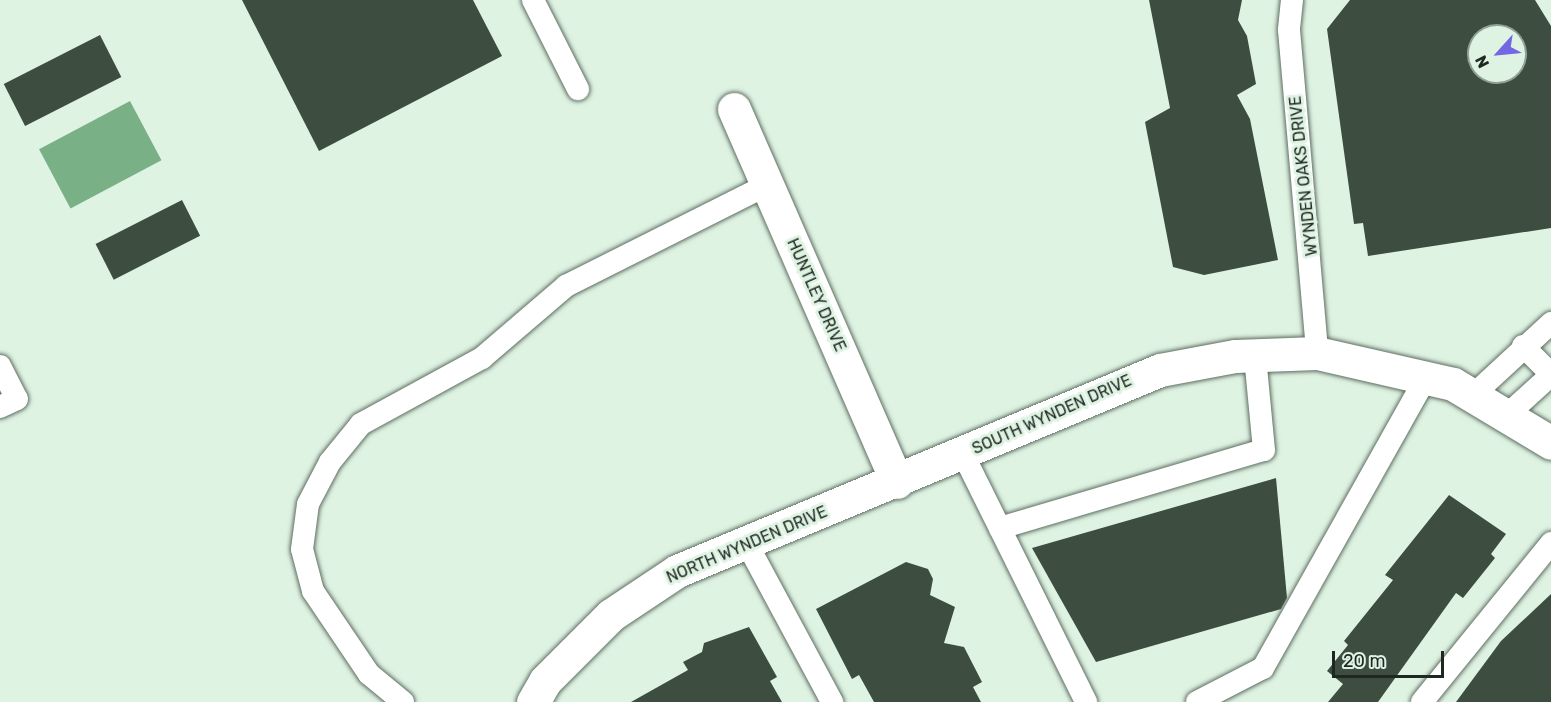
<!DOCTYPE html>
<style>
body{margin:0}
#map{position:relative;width:1551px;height:702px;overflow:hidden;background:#dff3e3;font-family:Rubik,sans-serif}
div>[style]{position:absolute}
.water>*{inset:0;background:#7ab086;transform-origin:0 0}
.building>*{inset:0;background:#3d4d40;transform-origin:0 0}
.roads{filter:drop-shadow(0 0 2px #5d6e61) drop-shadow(0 0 2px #5d6e61)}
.service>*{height:22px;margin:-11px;padding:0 11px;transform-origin:11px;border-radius:11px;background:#fff}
.minor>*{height:33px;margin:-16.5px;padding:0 16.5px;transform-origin:16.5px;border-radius:16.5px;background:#fff}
span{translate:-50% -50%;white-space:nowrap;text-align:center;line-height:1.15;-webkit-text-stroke:6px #dff3e3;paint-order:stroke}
.street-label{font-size:16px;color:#1f2721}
.north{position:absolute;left:1467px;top:24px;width:60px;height:60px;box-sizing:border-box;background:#dff3e3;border:2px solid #92a195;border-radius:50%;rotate:243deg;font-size:16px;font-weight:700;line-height:24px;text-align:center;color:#1f2721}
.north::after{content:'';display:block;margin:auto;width:21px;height:27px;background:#7468e2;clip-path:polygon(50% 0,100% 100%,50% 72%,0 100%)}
.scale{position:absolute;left:1332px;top:651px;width:112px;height:27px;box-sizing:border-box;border:3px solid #1f2721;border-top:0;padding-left:8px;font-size:18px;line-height:21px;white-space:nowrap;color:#1f2721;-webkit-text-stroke:4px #dff3e3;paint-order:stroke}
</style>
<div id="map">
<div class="water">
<div style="left:130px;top:101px;width:67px;height:103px;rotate:62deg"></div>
</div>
<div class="building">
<div style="clip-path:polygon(242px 0,473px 0,502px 56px,319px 151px)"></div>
<div style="clip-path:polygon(1149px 0,1242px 0,1238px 20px,1247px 36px,1256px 84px,1237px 95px,1250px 119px,1278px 260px,1204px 275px,1173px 267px,1145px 122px,1170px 108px)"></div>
<div style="clip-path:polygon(evenodd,1350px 0,1535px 0,1551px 26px,1551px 228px,1368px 256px,1363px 223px,1354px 224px,1327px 29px,1350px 0,1479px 36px,1515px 36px,1515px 72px,1479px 72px,1479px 36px)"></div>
<div style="left:100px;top:35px;width:47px;height:108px;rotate:63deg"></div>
<div style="left:182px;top:200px;width:40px;height:97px;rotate:63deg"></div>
<div style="clip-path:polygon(1276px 478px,1287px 598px,1281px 609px,1096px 662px,1032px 548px)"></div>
<div style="clip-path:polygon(1449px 495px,1506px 534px,1491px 554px,1495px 558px,1463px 598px,1456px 593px,1378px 702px,1328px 702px,1343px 684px,1327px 671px,1348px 645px,1344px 641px,1393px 580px,1385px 575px)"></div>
<div style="clip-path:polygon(906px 562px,928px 569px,933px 579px,930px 595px,955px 607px,944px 643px,964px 647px,982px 682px,973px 687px,981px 702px,874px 702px,859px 675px,852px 679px,816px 609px)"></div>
<div style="clip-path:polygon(1551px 594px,1551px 702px,1456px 702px,1501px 641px)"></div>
<div style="clip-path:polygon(749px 627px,777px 677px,770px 681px,782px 702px,631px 702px,688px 670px,683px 662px,702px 652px,704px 643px)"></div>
</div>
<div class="roads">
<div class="service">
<div style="left:533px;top:0;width:100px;rotate:63.2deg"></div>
<div style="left:1292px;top:0;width:30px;rotate:96deg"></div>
<div style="left:1289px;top:30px;width:324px;rotate:85deg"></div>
<div style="left:1523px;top:346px;width:40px;rotate:45deg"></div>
<div style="left:0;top:366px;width:37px;rotate:63deg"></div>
<div style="left:17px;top:399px;width:19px;rotate:155deg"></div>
<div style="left:1472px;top:396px;width:108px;rotate:-42.7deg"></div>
<div style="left:1507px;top:415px;width:59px;rotate:-42.3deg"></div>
<div style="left:963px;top:454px;width:277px;rotate:63.6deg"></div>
<div style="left:1000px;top:528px;width:275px;rotate:-16.5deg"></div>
<div style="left:1264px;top:450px;width:94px;rotate:-95.5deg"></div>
<div style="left:746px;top:542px;width:182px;rotate:61.7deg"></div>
<div style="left:403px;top:702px;width:44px;rotate:-140.5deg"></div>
<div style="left:369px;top:674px;width:100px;rotate:-124deg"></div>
<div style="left:313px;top:591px;width:43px;rotate:-104.7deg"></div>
<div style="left:302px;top:549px;width:45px;rotate:-82.4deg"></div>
<div style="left:308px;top:504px;width:47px;rotate:-62.4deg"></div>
<div style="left:330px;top:462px;width:49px;rotate:-50.8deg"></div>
<div style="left:361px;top:424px;width:138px;rotate:-28.6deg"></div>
<div style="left:482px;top:358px;width:111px;rotate:-40.6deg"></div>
<div style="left:566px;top:286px;width:225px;rotate:-26.7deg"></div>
<div style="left:1197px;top:702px;width:74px;rotate:-27.3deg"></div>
<div style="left:1263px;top:668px;width:333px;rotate:-60.7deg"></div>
<div style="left:1422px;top:702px;width:205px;rotate:-50.9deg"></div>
</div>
<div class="minor">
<div style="left:734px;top:109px;width:407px;rotate:66.4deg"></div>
<div style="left:533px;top:702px;width:24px;rotate:-60deg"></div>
<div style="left:545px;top:681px;width:93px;rotate:-45deg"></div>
<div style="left:611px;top:615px;width:79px;rotate:-33.7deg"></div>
<div style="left:677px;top:571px;width:523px;rotate:-22.59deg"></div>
<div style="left:1160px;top:370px;width:76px;rotate:-10.6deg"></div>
<div style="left:1235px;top:356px;width:82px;rotate:-2.1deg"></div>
<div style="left:1317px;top:353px;width:139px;rotate:12.8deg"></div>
<div style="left:1453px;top:384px;width:114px;rotate:31deg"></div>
</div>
</div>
<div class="street-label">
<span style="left:1304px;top:176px;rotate:-96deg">WYNDEN OAKS DRIVE</span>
<span style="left:816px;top:295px;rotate:66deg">HUNTLEY DRIVE</span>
<span style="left:1052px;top:415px;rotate:-24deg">SOUTH WYNDEN DRIVE</span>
<span style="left:747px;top:545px;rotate:-23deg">NORTH WYNDEN DRIVE</span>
</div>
<div class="north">N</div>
<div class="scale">20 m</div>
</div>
